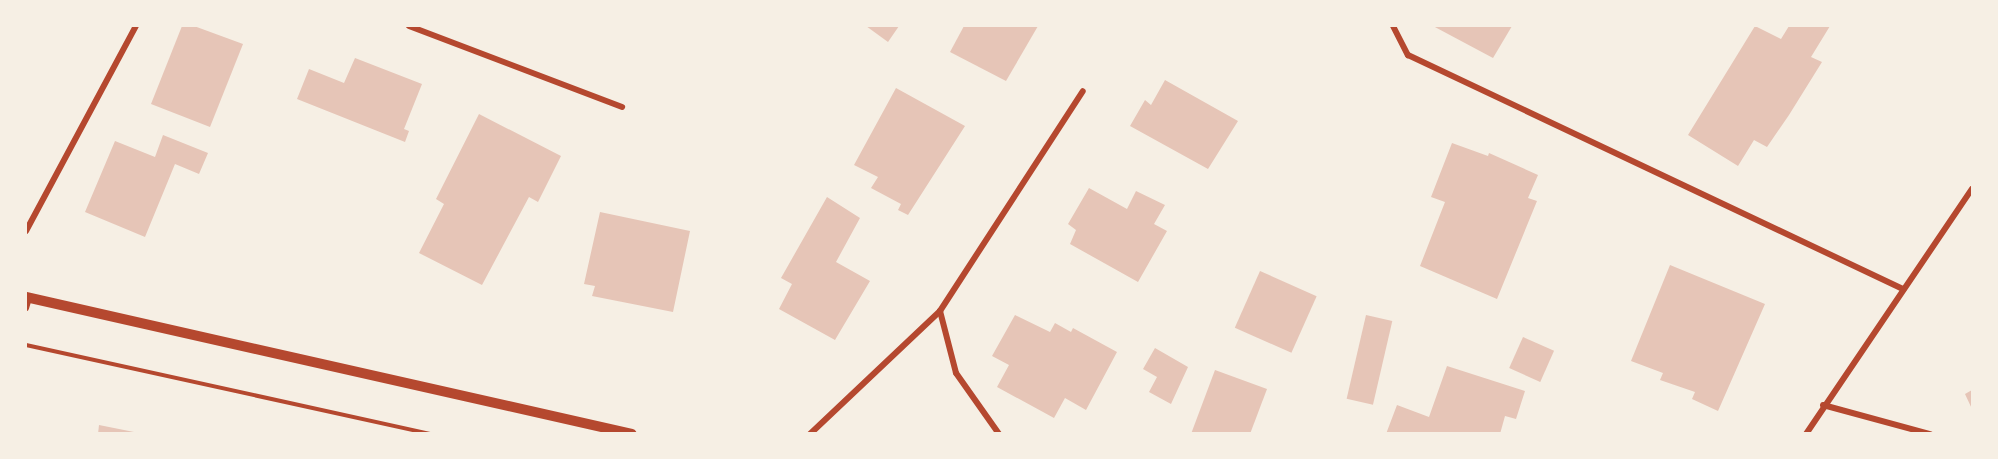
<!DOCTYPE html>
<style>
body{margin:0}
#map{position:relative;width:1998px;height:459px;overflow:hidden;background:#f6efe4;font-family:Signika,sans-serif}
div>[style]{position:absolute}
.building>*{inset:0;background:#e6c5b7;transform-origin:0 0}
.path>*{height:4px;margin:-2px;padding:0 2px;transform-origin:2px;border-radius:2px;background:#b5482f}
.minor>*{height:6px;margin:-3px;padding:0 3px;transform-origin:3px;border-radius:3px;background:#b5482f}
.tertiary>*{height:10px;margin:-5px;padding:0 5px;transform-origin:5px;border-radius:5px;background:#b5482f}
span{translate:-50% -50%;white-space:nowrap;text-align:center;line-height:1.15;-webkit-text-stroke:6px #f6efe4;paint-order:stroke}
.frame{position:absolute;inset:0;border:27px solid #f6efe4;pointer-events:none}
</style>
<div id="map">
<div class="building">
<div style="clip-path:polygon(182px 26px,194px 26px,243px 44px,210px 127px,151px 104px)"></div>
<div style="clip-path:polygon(866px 26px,899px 26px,888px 42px)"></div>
<div style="clip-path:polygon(964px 26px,1038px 26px,1006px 81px,950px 52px)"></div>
<div style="clip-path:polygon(1433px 26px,1512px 26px,1493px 58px)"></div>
<div style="clip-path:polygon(1755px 26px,1781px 39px,1789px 26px,1830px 26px,1811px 57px,1822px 62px,1789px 115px,1767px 147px,1754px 140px,1738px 166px,1688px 135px)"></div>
<div style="clip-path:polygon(355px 58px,422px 84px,404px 129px,409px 131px,405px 142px,297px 99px,309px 69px,344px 83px)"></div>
<div style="clip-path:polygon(1165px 80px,1238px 121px,1208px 169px,1130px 126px,1145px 100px,1151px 105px)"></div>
<div style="clip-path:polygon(896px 88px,965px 126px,908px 215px,898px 210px,901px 204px,871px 188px,878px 177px,854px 165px)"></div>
<div style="clip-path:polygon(479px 114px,561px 156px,538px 202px,529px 197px,482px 285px,419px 253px,444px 204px,436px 199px)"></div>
<div style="clip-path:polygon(163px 135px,208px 153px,199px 174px,175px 164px,145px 237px,85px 212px,115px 141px,155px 157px)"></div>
<div style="clip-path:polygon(1452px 143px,1488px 156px,1489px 153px,1538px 175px,1528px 198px,1537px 201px,1497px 299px,1420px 266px,1445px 202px,1431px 197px)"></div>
<div style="clip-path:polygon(1089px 188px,1127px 209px,1136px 191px,1165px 205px,1154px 224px,1167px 231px,1138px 282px,1070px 244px,1076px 230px,1068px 224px)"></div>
<div style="clip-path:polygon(827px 197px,860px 218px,836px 262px,870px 281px,835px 340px,779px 309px,792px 284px,781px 278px)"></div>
<div style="clip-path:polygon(600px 212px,690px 231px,673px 312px,592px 296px,595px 286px,584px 284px)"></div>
<div style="clip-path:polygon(1670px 265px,1765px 304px,1718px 411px,1692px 399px,1695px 392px,1660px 380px,1663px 373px,1631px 361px)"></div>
<div style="left:1260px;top:271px;width:62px;height:62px;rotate:24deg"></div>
<div style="clip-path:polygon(1015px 315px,1050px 332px,1055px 323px,1071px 332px,1073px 328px,1117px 352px,1086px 410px,1065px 398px,1054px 418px,997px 387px,1009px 365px,992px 356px)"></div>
<div style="left:1366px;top:315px;width:27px;height:86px;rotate:13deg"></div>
<div style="left:1523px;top:337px;width:34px;height:34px;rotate:24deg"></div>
<div style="clip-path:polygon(1155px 348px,1188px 367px,1171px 404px,1149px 392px,1157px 377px,1143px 369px)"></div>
<div style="clip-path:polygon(1447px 366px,1525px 391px,1516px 419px,1505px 416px,1500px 434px,1386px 434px,1397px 405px,1429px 417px)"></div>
<div style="clip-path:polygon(1215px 370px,1267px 389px,1250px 434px,1191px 434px)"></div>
<div style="clip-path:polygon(1972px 390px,1972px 409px,1965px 394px)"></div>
<div style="clip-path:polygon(99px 425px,134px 432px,134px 434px,98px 434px)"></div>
</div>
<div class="path">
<div style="left:26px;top:345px;width:416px;rotate:12.4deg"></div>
</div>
<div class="minor">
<div style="left:409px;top:26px;width:228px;rotate:20.8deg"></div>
<div style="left:1393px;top:26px;width:33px;rotate:63deg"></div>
<div style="left:1408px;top:55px;width:548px;rotate:25.3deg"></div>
<div style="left:26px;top:231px;width:233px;rotate:-61.8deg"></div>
<div style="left:26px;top:308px;width:10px;rotate:-73deg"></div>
<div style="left:940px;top:311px;width:64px;rotate:75.5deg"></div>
<div style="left:956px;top:373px;width:75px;rotate:54.8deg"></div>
<div style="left:1823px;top:405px;width:111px;rotate:15.2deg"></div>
<div style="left:810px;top:434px;width:179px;rotate:-43.4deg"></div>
<div style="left:940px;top:311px;width:262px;rotate:-57deg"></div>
<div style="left:1806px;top:434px;width:296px;rotate:-55.9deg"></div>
</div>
<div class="tertiary">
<div style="left:26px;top:297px;width:621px;rotate:12.74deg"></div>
</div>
<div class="frame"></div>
</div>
